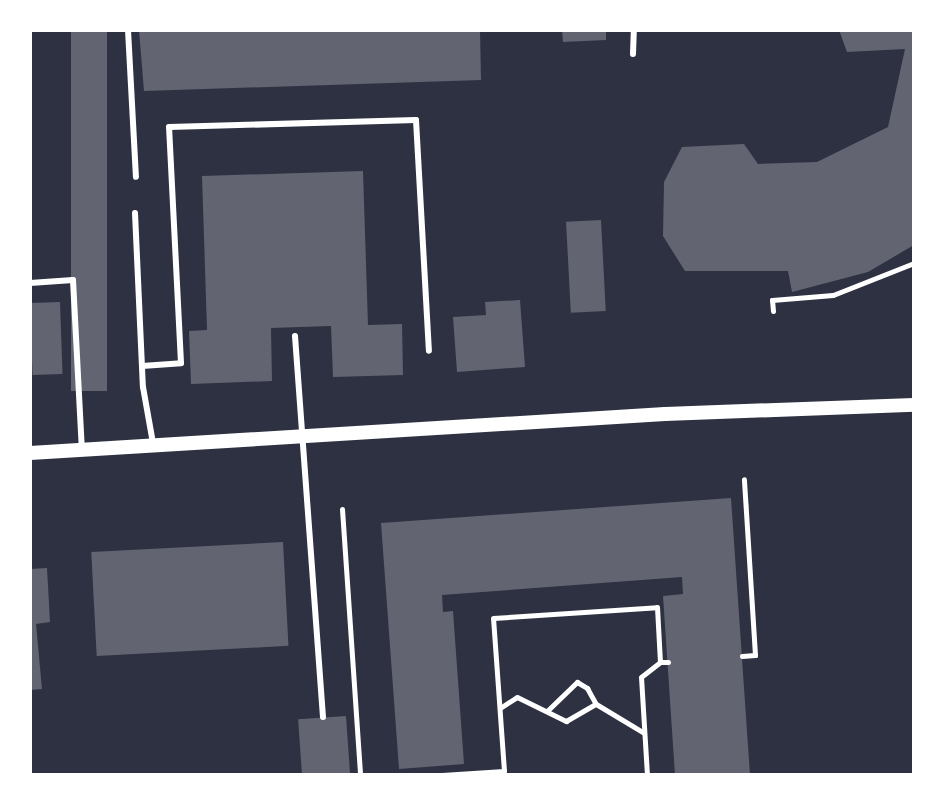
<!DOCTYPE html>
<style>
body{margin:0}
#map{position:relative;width:944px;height:805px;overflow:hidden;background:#2d3142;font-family:"Sofia Sans Condensed",sans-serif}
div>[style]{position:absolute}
.building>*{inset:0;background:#626471;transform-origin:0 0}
.path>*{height:5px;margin:-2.5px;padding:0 2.5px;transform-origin:2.5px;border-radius:2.5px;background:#fff}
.service>*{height:6px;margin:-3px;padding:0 3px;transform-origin:3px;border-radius:3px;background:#fff}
.tertiary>*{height:14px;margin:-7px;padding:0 7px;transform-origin:7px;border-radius:7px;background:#fff}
span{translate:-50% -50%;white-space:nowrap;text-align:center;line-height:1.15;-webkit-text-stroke:6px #fff;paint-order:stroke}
.frame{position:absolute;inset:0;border:32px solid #fff;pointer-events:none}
</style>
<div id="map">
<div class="building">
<div style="left:71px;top:30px;width:36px;height:361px"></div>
<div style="clip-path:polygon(139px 30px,480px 30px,481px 80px,144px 91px)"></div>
<div style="clip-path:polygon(562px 30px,606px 30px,606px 40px,563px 42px)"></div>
<div style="clip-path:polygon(839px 30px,914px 30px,914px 245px,868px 272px,792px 292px,788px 271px,685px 271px,663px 236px,664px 182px,682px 147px,744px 144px,758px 164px,817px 162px,888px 127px,905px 49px,847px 52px)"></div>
<div style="clip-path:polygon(363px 171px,368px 325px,402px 324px,403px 375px,333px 377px,331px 326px,271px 328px,272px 381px,191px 384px,189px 331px,207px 330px,202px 176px)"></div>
<div style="left:601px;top:220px;width:91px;height:35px;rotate:87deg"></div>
<div style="clip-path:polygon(520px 300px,525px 367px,457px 372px,453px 317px,486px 315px,485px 302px)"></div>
<div style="left:60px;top:302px;width:72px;height:30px;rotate:88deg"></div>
<div style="clip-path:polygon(731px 498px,750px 775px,675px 775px,663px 596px,683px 594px,682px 577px,442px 595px,443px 612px,453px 611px,464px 764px,399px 769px,381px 523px)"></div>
<div style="left:283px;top:542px;width:104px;height:192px;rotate:87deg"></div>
<div style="clip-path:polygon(47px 568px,50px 622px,36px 624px,42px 689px,30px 690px,30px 569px)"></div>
<div style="left:346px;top:716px;width:59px;height:48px;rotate:86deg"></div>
</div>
<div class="path">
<div style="left:773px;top:311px;width:11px;rotate:-95deg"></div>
<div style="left:772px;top:300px;width:61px;rotate:-4.7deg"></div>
<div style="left:833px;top:295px;width:87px;rotate:-21.6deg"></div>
<div style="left:342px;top:509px;width:267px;rotate:86.1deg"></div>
<div style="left:742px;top:656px;width:13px;rotate:-4deg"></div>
<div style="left:755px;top:655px;width:176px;rotate:-93.6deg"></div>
<div style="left:500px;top:708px;width:20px;rotate:-33deg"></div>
<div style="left:517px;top:697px;width:55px;rotate:26.1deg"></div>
<div style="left:566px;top:721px;width:34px;rotate:-30deg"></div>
<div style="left:596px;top:704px;width:56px;rotate:31.1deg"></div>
<div style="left:547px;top:711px;width:42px;rotate:-44deg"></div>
<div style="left:577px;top:682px;width:12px;rotate:31deg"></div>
<div style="left:587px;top:688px;width:18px;rotate:61deg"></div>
<div style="left:442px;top:775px;width:62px;rotate:-3.7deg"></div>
<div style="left:504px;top:771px;width:153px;rotate:-94.1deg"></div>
<div style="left:493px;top:618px;width:164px;rotate:-3.8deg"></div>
<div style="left:657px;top:607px;width:55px;rotate:86.9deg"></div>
<div style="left:660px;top:662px;width:8px"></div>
<div style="left:647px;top:775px;width:98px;rotate:-93.5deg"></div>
<div style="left:641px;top:677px;width:24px;rotate:-38deg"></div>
</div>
<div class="service">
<div style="left:128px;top:30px;width:147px;rotate:86.9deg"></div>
<div style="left:633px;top:54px;width:24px;rotate:-88deg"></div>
<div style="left:135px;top:213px;width:174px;rotate:87.4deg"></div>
<div style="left:143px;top:387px;width:57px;rotate:79.9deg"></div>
<div style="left:30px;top:283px;width:43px;rotate:-4deg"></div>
<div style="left:73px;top:280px;width:170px;rotate:87deg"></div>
<div style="left:295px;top:336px;width:382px;rotate:85.8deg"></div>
<div style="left:142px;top:366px;width:39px;rotate:-4deg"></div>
<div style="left:181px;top:363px;width:236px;rotate:-92.9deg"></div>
<div style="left:169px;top:127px;width:247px;rotate:-1.6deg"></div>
<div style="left:416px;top:120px;width:231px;rotate:86.8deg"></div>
</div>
<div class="tertiary">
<div style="left:30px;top:453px;width:636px;rotate:-3.51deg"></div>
<div style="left:665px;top:414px;width:249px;rotate:-2.1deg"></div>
</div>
<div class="frame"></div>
</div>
